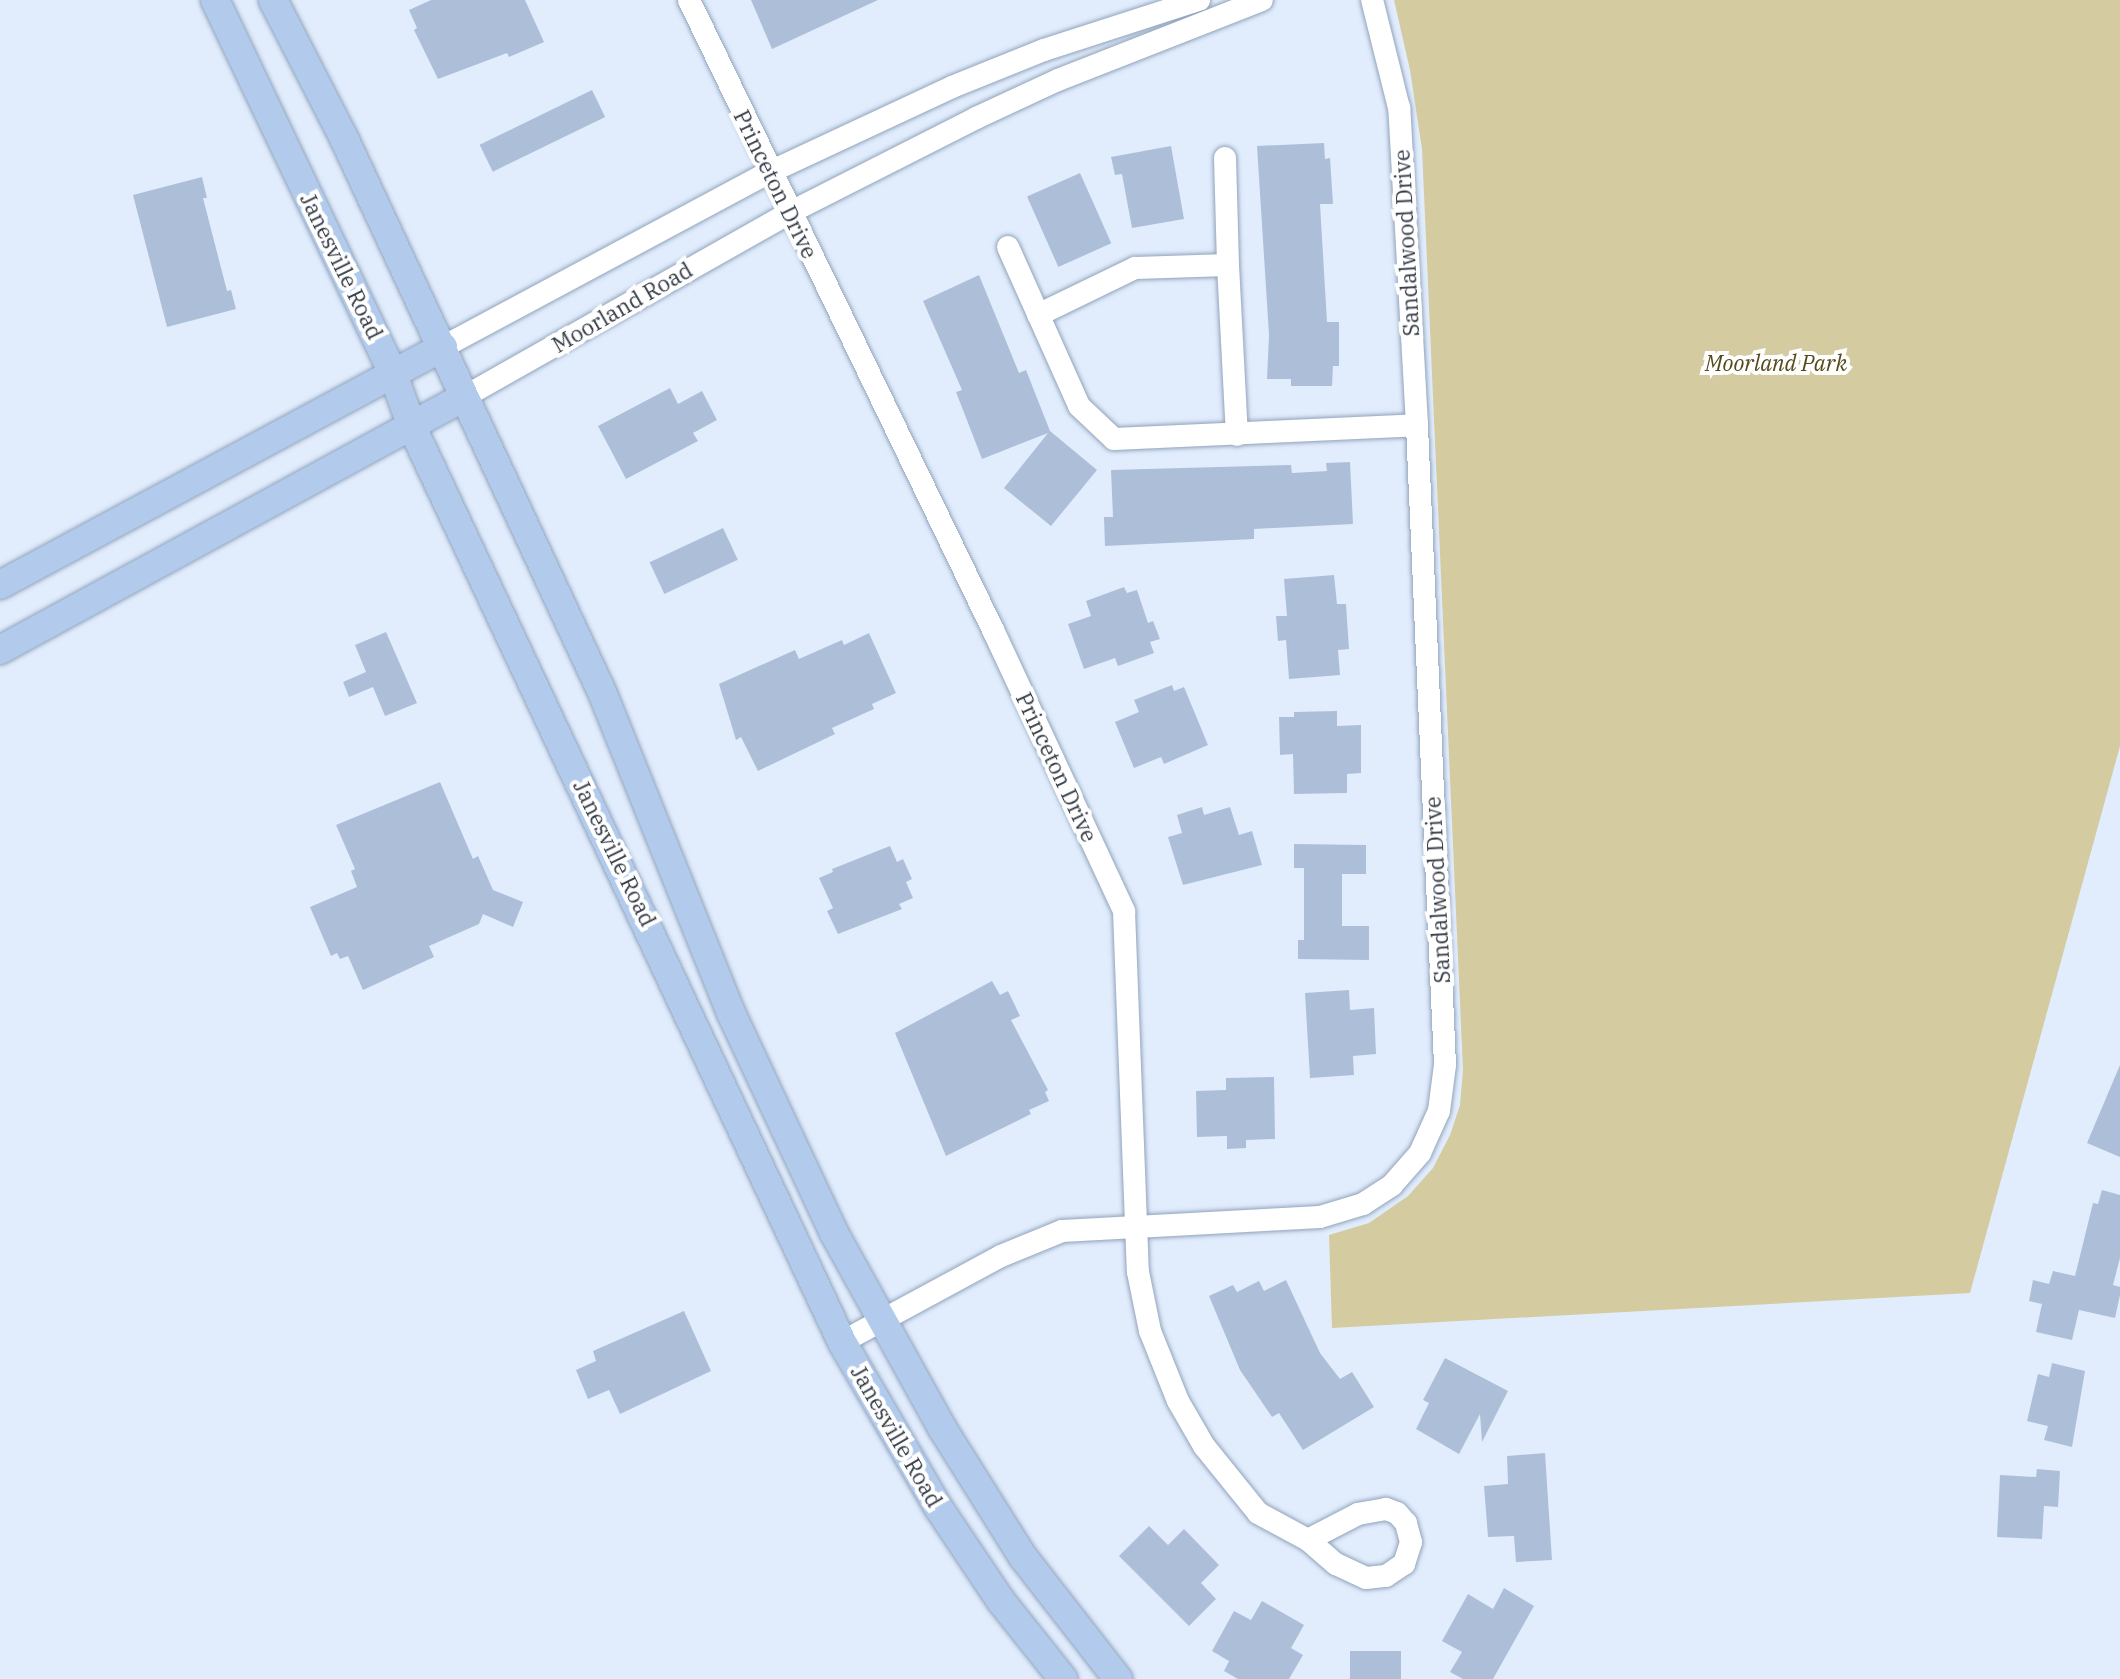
<!DOCTYPE html>
<style>
body{margin:0}
#map{position:relative;width:2120px;height:1679px;overflow:hidden;background:#e1edfd;font-family:"IBM Plex Serif",serif}
div>[style]{position:absolute}
.green>*{inset:0;background:#d5cba0}
.building>*{inset:0;background:#adbfd8;transform-origin:0 0}
.roads{filter:drop-shadow(0 0 2px #91a3bb) drop-shadow(0 0 2px #91a3bb)}
.minor>*{height:22px;margin:-11px;padding:0 11px;transform-origin:11px;border-radius:11px;background:#fff}
.major>*{height:28px;margin:-14px;padding:0 14px;transform-origin:14px;border-radius:14px;background:#b2cbed}
span{translate:-50% -50%;white-space:nowrap;text-align:center;line-height:1.15;-webkit-text-stroke:8px #fff;paint-order:stroke}
.street-label{font-size:22px;color:#323943}
.park-label{font-size:22px;color:#554a1a;font-style:italic}
</style>
<div id="map">
<div class="green">
<div style="clip-path:polygon(1394px 0,2120px 0,2120px 746px,1970px 1293px,1332px 1328px,1329px 1235px,1369px 1223px,1408px 1196px,1433px 1168px,1450px 1135px,1460px 1105px,1463px 1070px,1422px 149px,1410px 70px)"></div>
</div>
<div class="building">
<div style="clip-path:polygon(431px 0,525px 0,544px 42px,509px 57px,507px 53px,438px 79px,414px 30px,417px 28px,409px 10px)"></div>
<div style="clip-path:polygon(751px 0,878px 0,772px 49px)"></div>
<div style="left:592px;top:90px;width:30px;height:125px;rotate:64deg"></div>
<div style="clip-path:polygon(1324px 143px,1325px 159px,1330px 158px,1333px 204px,1320px 204px,1327px 322px,1339px 322px,1339px 366px,1333px 366px,1332px 386px,1291px 386px,1291px 379px,1267px 379px,1269px 335px,1257px 146px)"></div>
<div style="clip-path:polygon(1171px 146px,1184px 219px,1132px 228px,1122px 174px,1115px 175px,1111px 157px)"></div>
<div style="left:1080px;top:173px;width:77px;height:58px;rotate:66deg"></div>
<div style="clip-path:polygon(202px 177px,207px 198px,203px 198px,227px 291px,231px 290px,236px 309px,167px 327px,133px 195px)"></div>
<div style="clip-path:polygon(979px 275px,1019px 373px,1026px 370px,1050px 431px,1097px 470px,1051px 526px,1004px 488px,1048px 433px,982px 459px,956px 392px,962px 390px,923px 301px)"></div>
<div style="clip-path:polygon(670px 388px,678px 404px,702px 391px,717px 420px,693px 433px,698px 441px,626px 479px,598px 426px)"></div>
<div style="clip-path:polygon(1350px 462px,1353px 524px,1254px 529px,1254px 539px,1105px 546px,1104px 517px,1113px 517px,1111px 470px,1291px 465px,1292px 473px,1327px 471px,1326px 463px)"></div>
<div style="left:723px;top:528px;width:35px;height:81px;rotate:65deg"></div>
<div style="clip-path:polygon(1334px 575px,1337px 604px,1346px 604px,1349px 649px,1338px 650px,1340px 675px,1289px 679px,1286px 640px,1278px 641px,1276px 616px,1287px 616px,1284px 579px)"></div>
<div style="clip-path:polygon(1124px 587px,1127px 593px,1137px 590px,1148px 623px,1153px 621px,1160px 639px,1150px 642px,1154px 653px,1118px 666px,1115px 658px,1084px 669px,1068px 624px,1091px 616px,1086px 601px)"></div>
<div style="clip-path:polygon(386px 632px,417px 703px,385px 716px,373px 687px,349px 697px,343px 682px,366px 672px,355px 645px)"></div>
<div style="clip-path:polygon(869px 633px,896px 693px,872px 704px,874px 709px,832px 728px,835px 734px,758px 771px,741px 737px,736px 740px,719px 684px,795px 650px,799px 659px,842px 640px,844px 645px)"></div>
<div style="clip-path:polygon(1172px 685px,1174px 691px,1184px 687px,1208px 745px,1164px 764px,1161px 757px,1134px 768px,1115px 722px,1139px 712px,1134px 700px)"></div>
<div style="clip-path:polygon(1337px 711px,1337px 726px,1361px 725px,1361px 773px,1347px 774px,1347px 793px,1294px 794px,1293px 754px,1280px 755px,1279px 717px,1294px 717px,1294px 712px)"></div>
<div style="clip-path:polygon(440px 782px,473px 859px,478px 856px,493px 890px,523px 902px,513px 927px,483px 914px,479px 924px,429px 946px,434px 957px,363px 990px,348px 956px,340px 959px,337px 953px,331px 956px,310px 907px,357px 887px,351px 871px,355px 869px,336px 825px)"></div>
<div style="clip-path:polygon(1202px 807px,1204px 815px,1230px 807px,1239px 835px,1252px 831px,1262px 865px,1183px 885px,1168px 837px,1182px 833px,1177px 815px)"></div>
<div style="clip-path:polygon(1294px 844px,1366px 845px,1366px 874px,1342px 874px,1342px 926px,1369px 926px,1369px 960px,1298px 959px,1298px 940px,1304px 940px,1304px 868px,1294px 868px)"></div>
<div style="clip-path:polygon(890px 846px,897px 862px,903px 859px,912px 879px,906px 882px,913px 898px,899px 904px,902px 909px,838px 934px,827px 911px,833px 908px,819px 878px,833px 872px,832px 869px)"></div>
<div style="clip-path:polygon(992px 981px,1000px 995px,1008px 991px,1020px 1016px,1011px 1020px,1048px 1090px,1045px 1092px,1049px 1101px,1029px 1110px,1031px 1114px,946px 1156px,895px 1033px)"></div>
<div style="clip-path:polygon(1349px 990px,1350px 1010px,1374px 1008px,1376px 1054px,1353px 1056px,1354px 1075px,1310px 1078px,1305px 993px)"></div>
<div style="clip-path:polygon(2120px 1065px,2120px 1157px,2087px 1143px)"></div>
<div style="clip-path:polygon(1274px 1077px,1275px 1139px,1246px 1140px,1246px 1148px,1227px 1149px,1227px 1136px,1197px 1137px,1196px 1091px,1226px 1090px,1226px 1078px)"></div>
<div style="clip-path:polygon(2102px 1190px,2120px 1195px,2120px 1258px,2113px 1285px,2120px 1287px,2120px 1295px,2115px 1318px,2079px 1310px,2072px 1340px,2036px 1332px,2042px 1304px,2029px 1301px,2033px 1280px,2049px 1284px,2053px 1271px,2075px 1276px,2093px 1203px,2098px 1204px)"></div>
<div style="clip-path:polygon(1286px 1280px,1320px 1353px,1340px 1379px,1352px 1372px,1374px 1407px,1303px 1450px,1279px 1413px,1272px 1417px,1240px 1370px,1209px 1296px,1233px 1285px,1237px 1292px,1259px 1281px,1264px 1291px)"></div>
<div style="clip-path:polygon(684px 1311px,711px 1371px,620px 1414px,609px 1390px,588px 1399px,576px 1370px,596px 1361px,593px 1351px)"></div>
<div style="clip-path:polygon(1445px 1358px,1508px 1391px,1482px 1442px,1480px 1414px,1459px 1454px,1416px 1429px,1429px 1403px,1423px 1400px)"></div>
<div style="clip-path:polygon(2052px 1363px,2085px 1371px,2072px 1447px,2044px 1440px,2048px 1426px,2027px 1421px,2038px 1374px,2049px 1377px)"></div>
<div style="clip-path:polygon(1545px 1453px,1552px 1560px,1516px 1562px,1514px 1536px,1488px 1537px,1484px 1486px,1508px 1484px,1507px 1456px)"></div>
<div style="clip-path:polygon(2037px 1469px,2060px 1471px,2058px 1507px,2044px 1506px,2042px 1539px,1997px 1537px,2000px 1475px,2036px 1477px)"></div>
<div style="clip-path:polygon(1149px 1526px,1168px 1545px,1184px 1529px,1219px 1565px,1201px 1583px,1216px 1599px,1189px 1626px,1119px 1556px)"></div>
<div style="clip-path:polygon(1504px 1588px,1534px 1606px,1493px 1679px,1463px 1679px,1450px 1672px,1462px 1652px,1442px 1641px,1468px 1594px,1493px 1609px)"></div>
<div style="clip-path:polygon(1262px 1601px,1304px 1625px,1291px 1648px,1303px 1655px,1289px 1679px,1238px 1679px,1224px 1671px,1229px 1661px,1212px 1651px,1234px 1611px,1251px 1620px)"></div>
<div style="left:1401px;top:1651px;width:28px;height:51px;rotate:90deg"></div>
</div>
<div class="roads">
<div class="minor">
<div style="left:689px;top:0;width:702px;rotate:64.24deg"></div>
<div style="left:994px;top:632px;width:308px;rotate:65deg"></div>
<div style="left:1124px;top:911px;width:361px;rotate:87.8deg"></div>
<div style="left:1138px;top:1272px;width:60px;rotate:78.5deg"></div>
<div style="left:1150px;top:1331px;width:75px;rotate:68.2deg"></div>
<div style="left:1178px;top:1401px;width:52px;rotate:60deg"></div>
<div style="left:1204px;top:1446px;width:86px;rotate:51.1deg"></div>
<div style="left:1258px;top:1513px;width:57px;rotate:28.4deg"></div>
<div style="left:1308px;top:1540px;width:37px;rotate:41deg"></div>
<div style="left:1336px;top:1564px;width:33px;rotate:25deg"></div>
<div style="left:1366px;top:1578px;width:20px;rotate:-6deg"></div>
<div style="left:1386px;top:1576px;width:22px;rotate:-34deg"></div>
<div style="left:1404px;top:1564px;width:23px;rotate:-72deg"></div>
<div style="left:1411px;top:1542px;width:20px;rotate:-105deg"></div>
<div style="left:1406px;top:1523px;width:13px;rotate:-132deg"></div>
<div style="left:1397px;top:1513px;width:12px;rotate:-160deg"></div>
<div style="left:1386px;top:1509px;width:28px;rotate:170deg"></div>
<div style="left:1358px;top:1514px;width:56px;rotate:152.5deg"></div>
<div style="left:1008px;top:247px;width:174px;rotate:65.9deg"></div>
<div style="left:1079px;top:406px;width:48px;rotate:43.3deg"></div>
<div style="left:1114px;top:439px;width:303px;rotate:-2.6deg"></div>
<div style="left:1228px;top:265px;width:170px;rotate:87deg"></div>
<div style="left:1038px;top:315px;width:108px;rotate:-25.9deg"></div>
<div style="left:1135px;top:268px;width:93px;rotate:-1.8deg"></div>
<div style="left:1228px;top:265px;width:107px;rotate:-91.6deg"></div>
<div style="left:443px;top:347px;width:371px;rotate:-28.2deg"></div>
<div style="left:770px;top:172px;width:201px;rotate:-25deg"></div>
<div style="left:952px;top:87px;width:99px;rotate:-21.9deg"></div>
<div style="left:1044px;top:50px;width:163px;rotate:-17.9deg"></div>
<div style="left:464px;top:397px;width:373px;rotate:-29.5deg"></div>
<div style="left:789px;top:213px;width:210px;rotate:-26.9deg"></div>
<div style="left:976px;top:118px;width:90px;rotate:-24.9deg"></div>
<div style="left:1058px;top:80px;width:219px;rotate:-21.4deg"></div>
<div style="left:842px;top:1342px;width:181px;rotate:-28.4deg"></div>
<div style="left:1001px;top:1256px;width:66px;rotate:-22.3deg"></div>
<div style="left:1062px;top:1231px;width:258px;rotate:-3.1deg"></div>
<div style="left:1320px;top:1217px;width:45px;rotate:-16.8deg"></div>
<div style="left:1363px;top:1204px;width:35px;rotate:-33deg"></div>
<div style="left:1392px;top:1185px;width:43px;rotate:-48.8deg"></div>
<div style="left:1420px;top:1153px;width:46px;rotate:-65.7deg"></div>
<div style="left:1439px;top:1111px;width:46px;rotate:-82.6deg"></div>
<div style="left:1445px;top:1065px;width:641px;rotate:-92.51deg"></div>
<div style="left:1417px;top:425px;width:318px;rotate:-93.2deg"></div>
<div style="left:1399px;top:108px;width:111px;rotate:-104deg"></div>
</div>
<div class="major">
<div style="left:215px;top:0;width:414px;rotate:64.5deg"></div>
<div style="left:393px;top:374px;width:56px;rotate:70.3deg"></div>
<div style="left:412px;top:427px;width:1011px;rotate:64.83deg"></div>
<div style="left:842px;top:1342px;width:191px;rotate:59.8deg"></div>
<div style="left:938px;top:1507px;width:113px;rotate:56.2deg"></div>
<div style="left:1001px;top:1601px;width:100px;rotate:51.5deg"></div>
<div style="left:273px;top:0;width:151px;rotate:62.8deg"></div>
<div style="left:342px;top:134px;width:616px;rotate:65.02deg"></div>
<div style="left:602px;top:692px;width:346px;rotate:68.1deg"></div>
<div style="left:731px;top:1013px;width:243px;rotate:64.9deg"></div>
<div style="left:834px;top:1233px;width:223px;rotate:61deg"></div>
<div style="left:942px;top:1428px;width:152px;rotate:57.9deg"></div>
<div style="left:1023px;top:1557px;width:155px;rotate:52.1deg"></div>
<div style="left:0;top:585px;width:503px;rotate:-28.25deg"></div>
<div style="left:0;top:650px;width:528px;rotate:-28.6deg"></div>
</div>
</div>
<div class="street-label">
<span style="left:776px;top:184px;rotate:64deg">Princeton Drive</span>
<span style="left:1406px;top:243px;rotate:-93deg">Sandalwood Drive</span>
<span style="left:342px;top:266px;rotate:64deg">Janesville Road</span>
<span style="left:622px;top:307px;rotate:-30deg">Moorland Road</span>
<span style="left:1057px;top:767px;rotate:65deg">Princeton Drive</span>
<span style="left:615px;top:853px;rotate:64deg">Janesville Road</span>
<span style="left:1437px;top:890px;rotate:-93deg">Sandalwood Drive</span>
<span style="left:897px;top:1436px;rotate:60deg">Janesville Road</span>
</div>
<div class="park-label">
<span style="left:1776px;top:363px">Moorland Park</span>
</div>
</div>
